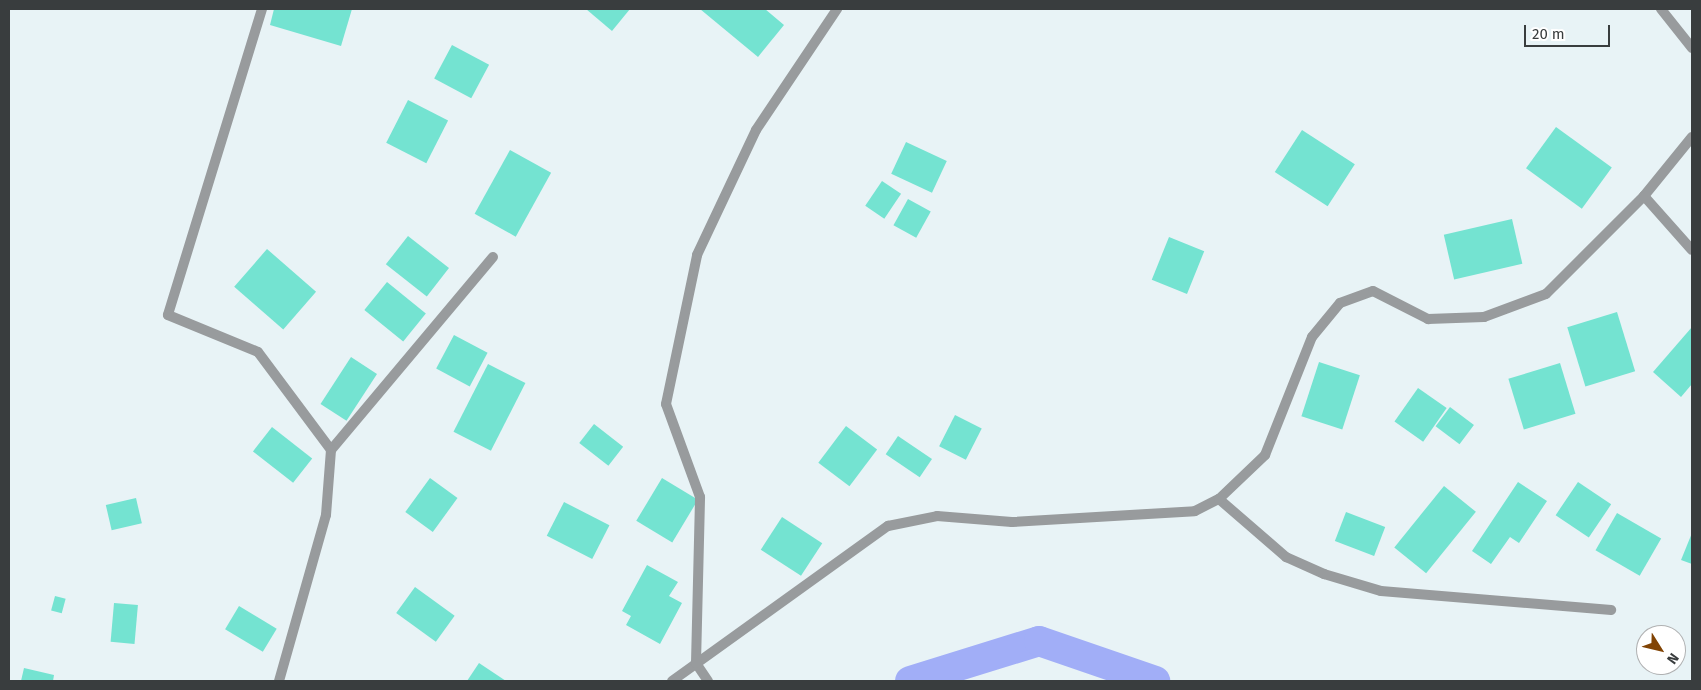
<!DOCTYPE html>
<style>
body{margin:0}
#map{position:relative;width:1701px;height:690px;overflow:hidden;background:#e8f3f6;font-family:"Fira Sans",sans-serif}
div>[style]{position:absolute}
.canal>*{height:30px;margin:-15px;padding:0 15px;transform-origin:15px;border-radius:15px;background:#a1aef7}
.building>*{inset:0;background:#74e3d1;transform-origin:0 0}
.service>*{height:10px;margin:-5px;padding:0 5px;transform-origin:5px;border-radius:5px;background:#989b9d}
.minor>*{height:10px;margin:-5px;padding:0 5px;transform-origin:5px;border-radius:5px;background:#989b9d}
span{translate:-50% -50%;white-space:nowrap;text-align:center;line-height:1.15;-webkit-text-stroke:4px #fff;paint-order:stroke}
.frame{position:absolute;inset:0;border:10px solid #393d3e;pointer-events:none}
.north{position:absolute;left:1636px;top:625px;width:50px;height:50px;box-sizing:border-box;background:#fff;border:1px solid #b0b1b2;border-radius:50%;rotate:126deg;font-size:14px;font-weight:700;line-height:20px;text-align:center;color:#393d3e}
.north::after{content:'';display:block;margin:auto;width:18px;height:22px;background:#814304;clip-path:polygon(50% 0,100% 100%,50% 72%,0 100%)}
.scale{position:absolute;left:1524px;top:25px;width:86px;height:22px;box-sizing:border-box;border:2px solid #393d3e;border-top:0;padding-left:6px;font-size:15px;line-height:18px;white-space:nowrap;color:#393d3e;-webkit-text-stroke:4px #fff;paint-order:stroke}
</style>
<div id="map">
<div class="canal">
<div style="left:910px;top:681px;width:135px;rotate:-17.2deg"></div>
<div style="left:1039px;top:641px;width:123px;rotate:19deg"></div>
</div>
<div class="building">
<div style="clip-path:polygon(274px 9px,352px 9px,341px 46px,270px 25px)"></div>
<div style="clip-path:polygon(586px 9px,630px 9px,612px 31px)"></div>
<div style="clip-path:polygon(700px 9px,765px 9px,784px 25px,758px 57px)"></div>
<div style="left:452px;top:45px;width:42px;height:38px;rotate:28deg"></div>
<div style="left:408px;top:100px;width:45px;height:48px;rotate:27deg"></div>
<div style="left:1556px;top:127px;width:69px;height:51px;rotate:36deg"></div>
<div style="left:1302px;top:130px;width:63px;height:50px;rotate:33deg"></div>
<div style="left:906px;top:142px;width:45px;height:35px;rotate:25deg"></div>
<div style="left:510px;top:150px;width:47px;height:73px;rotate:29deg"></div>
<div style="left:882px;top:181px;width:23px;height:30px;rotate:34deg"></div>
<div style="left:908px;top:199px;width:26px;height:30px;rotate:29deg"></div>
<div style="left:1512px;top:219px;width:46px;height:70px;rotate:77deg"></div>
<div style="left:408px;top:236px;width:52px;height:36px;rotate:38deg"></div>
<div style="left:1169px;top:237px;width:38px;height:46px;rotate:22deg"></div>
<div style="left:267px;top:249px;width:65px;height:50px;rotate:41deg"></div>
<div style="left:387px;top:282px;width:50px;height:36px;rotate:39deg"></div>
<div style="left:1617px;top:312px;width:62px;height:52px;rotate:73deg"></div>
<div style="clip-path:polygon(1692px 327px,1692px 384px,1681px 397px,1653px 372px)"></div>
<div style="left:454px;top:335px;width:38px;height:38px;rotate:28deg"></div>
<div style="left:351px;top:357px;width:31px;height:56px;rotate:33deg"></div>
<div style="left:1319px;top:362px;width:43px;height:57px;rotate:18deg"></div>
<div style="left:1560px;top:363px;width:53px;height:54px;rotate:73deg"></div>
<div style="left:488px;top:364px;width:42px;height:76px;rotate:27deg"></div>
<div style="left:1418px;top:388px;width:35px;height:41px;rotate:35deg"></div>
<div style="left:1450px;top:407px;width:30px;height:24px;rotate:37deg"></div>
<div style="left:955px;top:415px;width:30px;height:35px;rotate:27deg"></div>
<div style="left:594px;top:424px;width:37px;height:24px;rotate:38deg"></div>
<div style="left:846px;top:426px;width:39px;height:46px;rotate:37deg"></div>
<div style="left:272px;top:427px;width:51px;height:31px;rotate:38deg"></div>
<div style="left:898px;top:436px;width:41px;height:22px;rotate:34deg"></div>
<div style="left:430px;top:478px;width:34px;height:42px;rotate:36deg"></div>
<div style="left:662px;top:478px;width:42px;height:50px;rotate:31deg"></div>
<div style="clip-path:polygon(1518px 482px,1547px 501px,1519px 543px,1510px 537px,1491px 564px,1472px 551px)"></div>
<div style="left:1578px;top:482px;width:40px;height:40px;rotate:34deg"></div>
<div style="left:1444px;top:486px;width:41px;height:79px;rotate:39deg"></div>
<div style="left:136px;top:498px;width:26px;height:31px;rotate:77deg"></div>
<div style="left:564px;top:502px;width:51px;height:38px;rotate:27deg"></div>
<div style="left:1346px;top:512px;width:42px;height:31px;rotate:21deg"></div>
<div style="left:1617px;top:513px;width:51px;height:43px;rotate:30deg"></div>
<div style="left:782px;top:517px;width:48px;height:39px;rotate:33deg"></div>
<div style="clip-path:polygon(1692px 533px,1692px 564px,1681px 560px)"></div>
<div style="clip-path:polygon(647px 565px,678px 582px,669px 596px,682px 603px,660px 644px,626px 625px,631px 616px,622px 611px)"></div>
<div style="left:415px;top:587px;width:49px;height:32px;rotate:36deg"></div>
<div style="left:55px;top:596px;width:11px;height:15px;rotate:15deg"></div>
<div style="left:114px;top:603px;width:24px;height:39px;rotate:5deg"></div>
<div style="left:239px;top:606px;width:44px;height:27px;rotate:31deg"></div>
<div style="clip-path:polygon(479px 663px,506px 681px,467px 681px)"></div>
<div style="clip-path:polygon(24px 668px,54px 675px,53px 681px,21px 681px)"></div>
</div>
<div class="service">
<div style="left:1644px;top:196px;width:72px;rotate:48.4deg"></div>
<div style="left:331px;top:450px;width:252px;rotate:-50deg"></div>
</div>
<div class="minor">
<div style="left:262px;top:9px;width:320px;rotate:107.1deg"></div>
<div style="left:168px;top:315px;width:97px;rotate:22.3deg"></div>
<div style="left:258px;top:352px;width:122px;rotate:53.3deg"></div>
<div style="left:331px;top:450px;width:65px;rotate:94.4deg"></div>
<div style="left:326px;top:515px;width:173px;rotate:105.8deg"></div>
<div style="left:1661px;top:9px;width:50px;rotate:51.5deg"></div>
<div style="left:1219px;top:499px;width:89px;rotate:40.9deg"></div>
<div style="left:1286px;top:557px;width:42px;rotate:24.1deg"></div>
<div style="left:1324px;top:574px;width:59px;rotate:16.6deg"></div>
<div style="left:1381px;top:591px;width:231px;rotate:4.7deg"></div>
<div style="left:672px;top:681px;width:266px;rotate:-35.7deg"></div>
<div style="left:888px;top:526px;width:50px;rotate:-11.5deg"></div>
<div style="left:937px;top:516px;width:75px;rotate:4.6deg"></div>
<div style="left:1012px;top:522px;width:183px;rotate:-3.4deg"></div>
<div style="left:1195px;top:511px;width:27px;rotate:-27deg"></div>
<div style="left:1219px;top:499px;width:64px;rotate:-43.7deg"></div>
<div style="left:1265px;top:455px;width:127px;rotate:-68.3deg"></div>
<div style="left:1312px;top:337px;width:44px;rotate:-50.5deg"></div>
<div style="left:1340px;top:303px;width:35px;rotate:-20deg"></div>
<div style="left:1373px;top:291px;width:62px;rotate:27deg"></div>
<div style="left:1428px;top:319px;width:56px;rotate:-2deg"></div>
<div style="left:1484px;top:317px;width:66px;rotate:-20.4deg"></div>
<div style="left:1546px;top:294px;width:139px;rotate:-45deg"></div>
<div style="left:1644px;top:196px;width:76px;rotate:-50.9deg"></div>
<div style="left:708px;top:681px;width:22px;rotate:-124deg"></div>
<div style="left:696px;top:663px;width:166px;rotate:-88.6deg"></div>
<div style="left:700px;top:497px;width:99px;rotate:-110.1deg"></div>
<div style="left:666px;top:404px;width:152px;rotate:-78.2deg"></div>
<div style="left:697px;top:255px;width:138px;rotate:-64.7deg"></div>
<div style="left:756px;top:130px;width:146px;rotate:-56.2deg"></div>
</div>
<div class="frame"></div>
<div class="north">N</div>
<div class="scale">20 m</div>
</div>
